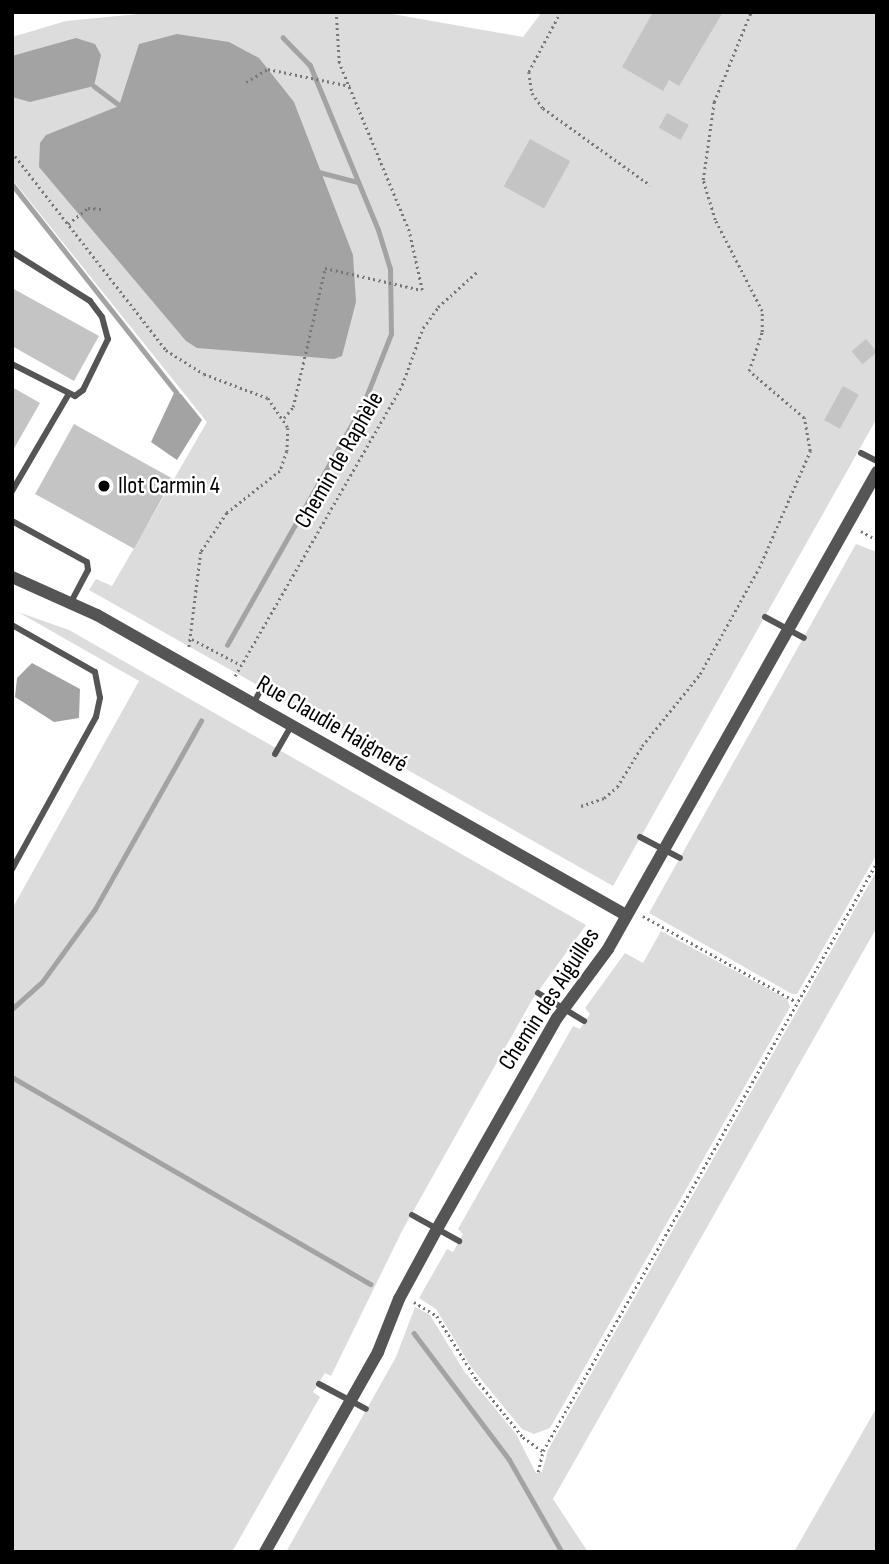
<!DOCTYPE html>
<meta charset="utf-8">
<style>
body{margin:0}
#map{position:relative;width:889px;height:1564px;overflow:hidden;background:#fff;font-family:"Sofia Sans Condensed",sans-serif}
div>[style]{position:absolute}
.green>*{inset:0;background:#dcdcdc}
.water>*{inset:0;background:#a3a3a3}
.stream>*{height:4.5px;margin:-2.25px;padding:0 2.25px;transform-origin:2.25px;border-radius:2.25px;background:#a3a3a3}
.building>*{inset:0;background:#c4c4c4;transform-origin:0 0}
.path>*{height:2.5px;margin-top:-1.25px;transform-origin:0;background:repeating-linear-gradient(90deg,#777 0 2px,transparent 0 5.5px)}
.lane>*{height:6px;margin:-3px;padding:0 3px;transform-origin:3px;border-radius:3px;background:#555}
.street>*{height:12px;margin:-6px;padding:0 6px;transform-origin:6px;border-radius:6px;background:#555}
.dots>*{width:19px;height:19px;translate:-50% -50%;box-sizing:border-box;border:4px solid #fff;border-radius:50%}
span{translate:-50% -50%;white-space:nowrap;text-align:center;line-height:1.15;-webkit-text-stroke:5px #fff;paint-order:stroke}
.street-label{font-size:24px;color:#000}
.poi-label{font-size:24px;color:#000}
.left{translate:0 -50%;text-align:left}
.frame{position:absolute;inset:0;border:14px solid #000;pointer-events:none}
</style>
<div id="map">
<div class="green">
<div style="clip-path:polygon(159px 12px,381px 12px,523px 37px,542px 12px,877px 12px,877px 418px,613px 886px,89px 590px,96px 579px,112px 586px,207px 422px,12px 179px,12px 37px,66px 21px)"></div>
<div style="clip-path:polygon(856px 544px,877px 552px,877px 854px,797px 994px,792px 994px,649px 913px)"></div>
<div style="clip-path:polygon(18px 612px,69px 630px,586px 925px,532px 1000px,402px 1231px,331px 1376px,325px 1373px,313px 1392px,320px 1397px,232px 1552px,12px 1552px,12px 909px,139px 681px)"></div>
<div style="clip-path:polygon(877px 870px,877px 927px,553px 1499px,588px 1552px,286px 1552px,396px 1357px,415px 1307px,430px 1315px,464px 1371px,516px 1434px,536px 1473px,542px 1472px,548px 1450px)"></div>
<div style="clip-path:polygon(661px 931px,787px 999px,790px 1007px,550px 1428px,534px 1434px,522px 1429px,471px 1367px,436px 1309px,419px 1298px,447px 1249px,453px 1252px,463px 1234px,458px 1229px,573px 1026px,580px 1029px,590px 1014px,585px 1008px,625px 953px,643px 963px)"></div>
<div style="clip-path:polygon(877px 1407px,877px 1552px,794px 1552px)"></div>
</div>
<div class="water">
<div style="clip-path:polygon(177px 34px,229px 42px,259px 58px,294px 102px,353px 255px,356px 302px,342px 356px,334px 359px,197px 348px,186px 341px,39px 167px,40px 143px,46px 135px,119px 106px,139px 44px)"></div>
<div style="clip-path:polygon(76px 38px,95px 44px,101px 55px,94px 86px,30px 102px,12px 97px,12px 56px)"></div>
<div style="clip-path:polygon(174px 393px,181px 394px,202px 420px,177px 460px,151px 442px)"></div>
<div style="clip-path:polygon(32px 663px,80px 689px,79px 718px,54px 722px,15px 697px,17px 678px)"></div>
</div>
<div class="stream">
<div style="left:94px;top:86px;width:35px;rotate:37deg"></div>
<div style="left:319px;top:172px;width:40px;rotate:14.4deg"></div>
<div style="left:12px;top:184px;width:266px;rotate:51.7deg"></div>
<div style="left:227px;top:645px;width:276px;rotate:-60.5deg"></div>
<div style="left:363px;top:405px;width:76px;rotate:-68.5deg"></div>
<div style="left:391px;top:334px;width:65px;rotate:-90.9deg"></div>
<div style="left:390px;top:269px;width:41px;rotate:-107.1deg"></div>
<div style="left:378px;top:230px;width:178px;rotate:-112.5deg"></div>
<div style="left:310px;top:66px;width:39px;rotate:-134deg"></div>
<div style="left:12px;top:1009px;width:40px;rotate:-42deg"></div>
<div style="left:42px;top:982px;width:90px;rotate:-54deg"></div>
<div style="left:95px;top:909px;width:216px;rotate:-60.6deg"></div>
<div style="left:12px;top:1077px;width:414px;rotate:30deg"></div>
<div style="left:414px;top:1333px;width:158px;rotate:53deg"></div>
<div style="left:509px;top:1459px;width:107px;rotate:60.3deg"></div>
</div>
<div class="building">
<div style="clip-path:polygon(653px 12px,723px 12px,679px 86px,669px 80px,663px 91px,622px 67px)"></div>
<div style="left:667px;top:113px;width:25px;height:17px;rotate:29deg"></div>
<div style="left:530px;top:139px;width:46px;height:54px;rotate:29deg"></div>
<div style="clip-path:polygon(12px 288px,99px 336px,74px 381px,12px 346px)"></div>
<div style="left:866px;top:339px;width:17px;height:19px;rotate:50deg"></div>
<div style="left:843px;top:386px;width:18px;height:39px;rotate:29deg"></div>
<div style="clip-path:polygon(12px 387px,40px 403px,12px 452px)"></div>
<div style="left:74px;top:424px;width:113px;height:80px;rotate:29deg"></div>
</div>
<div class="path">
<div style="left:561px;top:12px;width:68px;rotate:118.1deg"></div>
<div style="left:529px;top:72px;width:21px;rotate:82deg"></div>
<div style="left:532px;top:93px;width:19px;rotate:54deg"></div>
<div style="left:543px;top:108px;width:132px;rotate:35.7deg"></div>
<div style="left:246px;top:82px;width:26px;rotate:-31deg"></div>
<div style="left:268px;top:69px;width:84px;rotate:11.7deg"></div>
<div style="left:12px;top:152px;width:251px;rotate:52.1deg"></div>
<div style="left:166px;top:350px;width:45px;rotate:32.3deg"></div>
<div style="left:204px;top:374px;width:68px;rotate:20.6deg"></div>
<div style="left:268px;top:398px;width:36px;rotate:56deg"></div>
<div style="left:288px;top:428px;width:23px;rotate:92deg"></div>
<div style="left:287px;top:451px;width:21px;rotate:109deg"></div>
<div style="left:280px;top:471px;width:68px;rotate:141.6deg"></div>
<div style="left:227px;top:513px;width:47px;rotate:123.7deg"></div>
<div style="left:201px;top:552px;width:98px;rotate:97.1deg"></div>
<div style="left:68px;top:224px;width:26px;rotate:-39deg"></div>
<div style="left:88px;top:208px;width:14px;rotate:4deg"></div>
<div style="left:284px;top:418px;width:14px;rotate:-51deg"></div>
<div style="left:293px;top:407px;width:143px;rotate:-77deg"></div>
<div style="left:325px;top:268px;width:99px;rotate:12.8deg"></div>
<div style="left:422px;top:290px;width:60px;rotate:-102.4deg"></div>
<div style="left:409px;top:231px;width:182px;rotate:-112.6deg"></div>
<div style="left:339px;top:63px;width:51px;rotate:-93.4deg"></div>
<div style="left:861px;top:531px;width:18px;rotate:29deg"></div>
<div style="left:192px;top:639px;width:55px;rotate:28deg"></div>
<div style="left:235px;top:676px;width:336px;rotate:-60.1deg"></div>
<div style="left:402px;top:385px;width:61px;rotate:-69.8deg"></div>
<div style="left:423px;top:328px;width:26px;rotate:-54deg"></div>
<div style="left:438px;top:307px;width:55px;rotate:-42.1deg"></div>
<div style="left:581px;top:806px;width:24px;rotate:-19deg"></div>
<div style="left:604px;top:798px;width:17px;rotate:-40deg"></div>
<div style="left:617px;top:787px;width:48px;rotate:-58.6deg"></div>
<div style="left:642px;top:746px;width:92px;rotate:-51.1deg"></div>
<div style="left:700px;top:674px;width:121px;rotate:-60.9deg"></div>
<div style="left:759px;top:568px;width:128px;rotate:-66.4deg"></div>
<div style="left:810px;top:451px;width:34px;rotate:-100deg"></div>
<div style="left:804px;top:418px;width:72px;rotate:-139.5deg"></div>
<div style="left:749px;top:371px;width:41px;rotate:-71.6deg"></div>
<div style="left:762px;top:332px;width:21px;rotate:-90deg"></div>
<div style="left:762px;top:311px;width:102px;rotate:-117.3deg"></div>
<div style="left:715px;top:220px;width:42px;rotate:-106.7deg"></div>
<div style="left:703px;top:180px;width:79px;rotate:-82deg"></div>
<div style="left:714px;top:102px;width:97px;rotate:-67.7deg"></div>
<div style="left:643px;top:916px;width:176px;rotate:29.2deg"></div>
<div style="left:414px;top:1302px;width:27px;rotate:31deg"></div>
<div style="left:437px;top:1316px;width:74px;rotate:58.2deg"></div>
<div style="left:476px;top:1379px;width:75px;rotate:51deg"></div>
<div style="left:523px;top:1437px;width:24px;rotate:36deg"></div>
<div style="left:538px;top:1472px;width:22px;rotate:-77deg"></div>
<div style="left:543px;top:1451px;width:677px;rotate:-60.44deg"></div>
</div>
<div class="lane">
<div style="left:12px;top:252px;width:92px;rotate:32.1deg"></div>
<div style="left:90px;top:301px;width:20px;rotate:53deg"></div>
<div style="left:102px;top:317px;width:23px;rotate:75deg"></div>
<div style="left:108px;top:339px;width:57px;rotate:116.1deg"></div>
<div style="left:83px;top:390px;width:10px;rotate:143deg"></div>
<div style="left:75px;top:396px;width:71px;rotate:-153.1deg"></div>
<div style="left:861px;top:453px;width:18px;rotate:27deg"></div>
<div style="left:12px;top:491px;width:111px;rotate:-59.7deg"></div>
<div style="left:12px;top:521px;width:85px;rotate:28.7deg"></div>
<div style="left:87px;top:562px;width:8px;rotate:83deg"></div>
<div style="left:88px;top:570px;width:36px;rotate:118deg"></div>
<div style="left:765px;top:617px;width:44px;rotate:28.3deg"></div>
<div style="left:12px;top:625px;width:95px;rotate:29.5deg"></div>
<div style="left:95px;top:672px;width:26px;rotate:79deg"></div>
<div style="left:100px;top:698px;width:19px;rotate:102deg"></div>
<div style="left:96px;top:717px;width:174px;rotate:118.9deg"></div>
<div style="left:253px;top:704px;width:21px;rotate:-61deg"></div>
<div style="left:275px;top:754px;width:32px;rotate:-60deg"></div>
<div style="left:640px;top:837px;width:45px;rotate:27.7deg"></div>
<div style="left:538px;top:993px;width:54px;rotate:31.3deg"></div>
<div style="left:412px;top:1215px;width:54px;rotate:29deg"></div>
<div style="left:319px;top:1384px;width:53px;rotate:28deg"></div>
</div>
<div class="street">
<div style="left:12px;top:577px;width:93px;rotate:24.1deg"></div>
<div style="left:97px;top:615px;width:608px;rotate:29.56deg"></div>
<div style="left:265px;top:1552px;width:230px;rotate:-60.5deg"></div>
<div style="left:378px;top:1352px;width:57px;rotate:-68.4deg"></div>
<div style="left:399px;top:1299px;width:80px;rotate:-61.5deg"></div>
<div style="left:437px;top:1229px;width:243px;rotate:-60.4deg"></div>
<div style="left:557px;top:1018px;width:86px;rotate:-53.5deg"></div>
<div style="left:608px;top:949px;width:548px;rotate:-60.58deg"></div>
</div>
<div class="dots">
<div style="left:104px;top:486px;background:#000"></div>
</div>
<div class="street-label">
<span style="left:339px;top:460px;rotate:-60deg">Chemin de Raphèle</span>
<span style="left:332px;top:724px;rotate:30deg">Rue Claudie Haigneré</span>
<span style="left:549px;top:999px;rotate:-57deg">Chemin des Aiguilles</span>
</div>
<div class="poi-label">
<span class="left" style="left:118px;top:486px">Ilot Carmin 4</span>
</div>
<div class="frame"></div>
</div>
